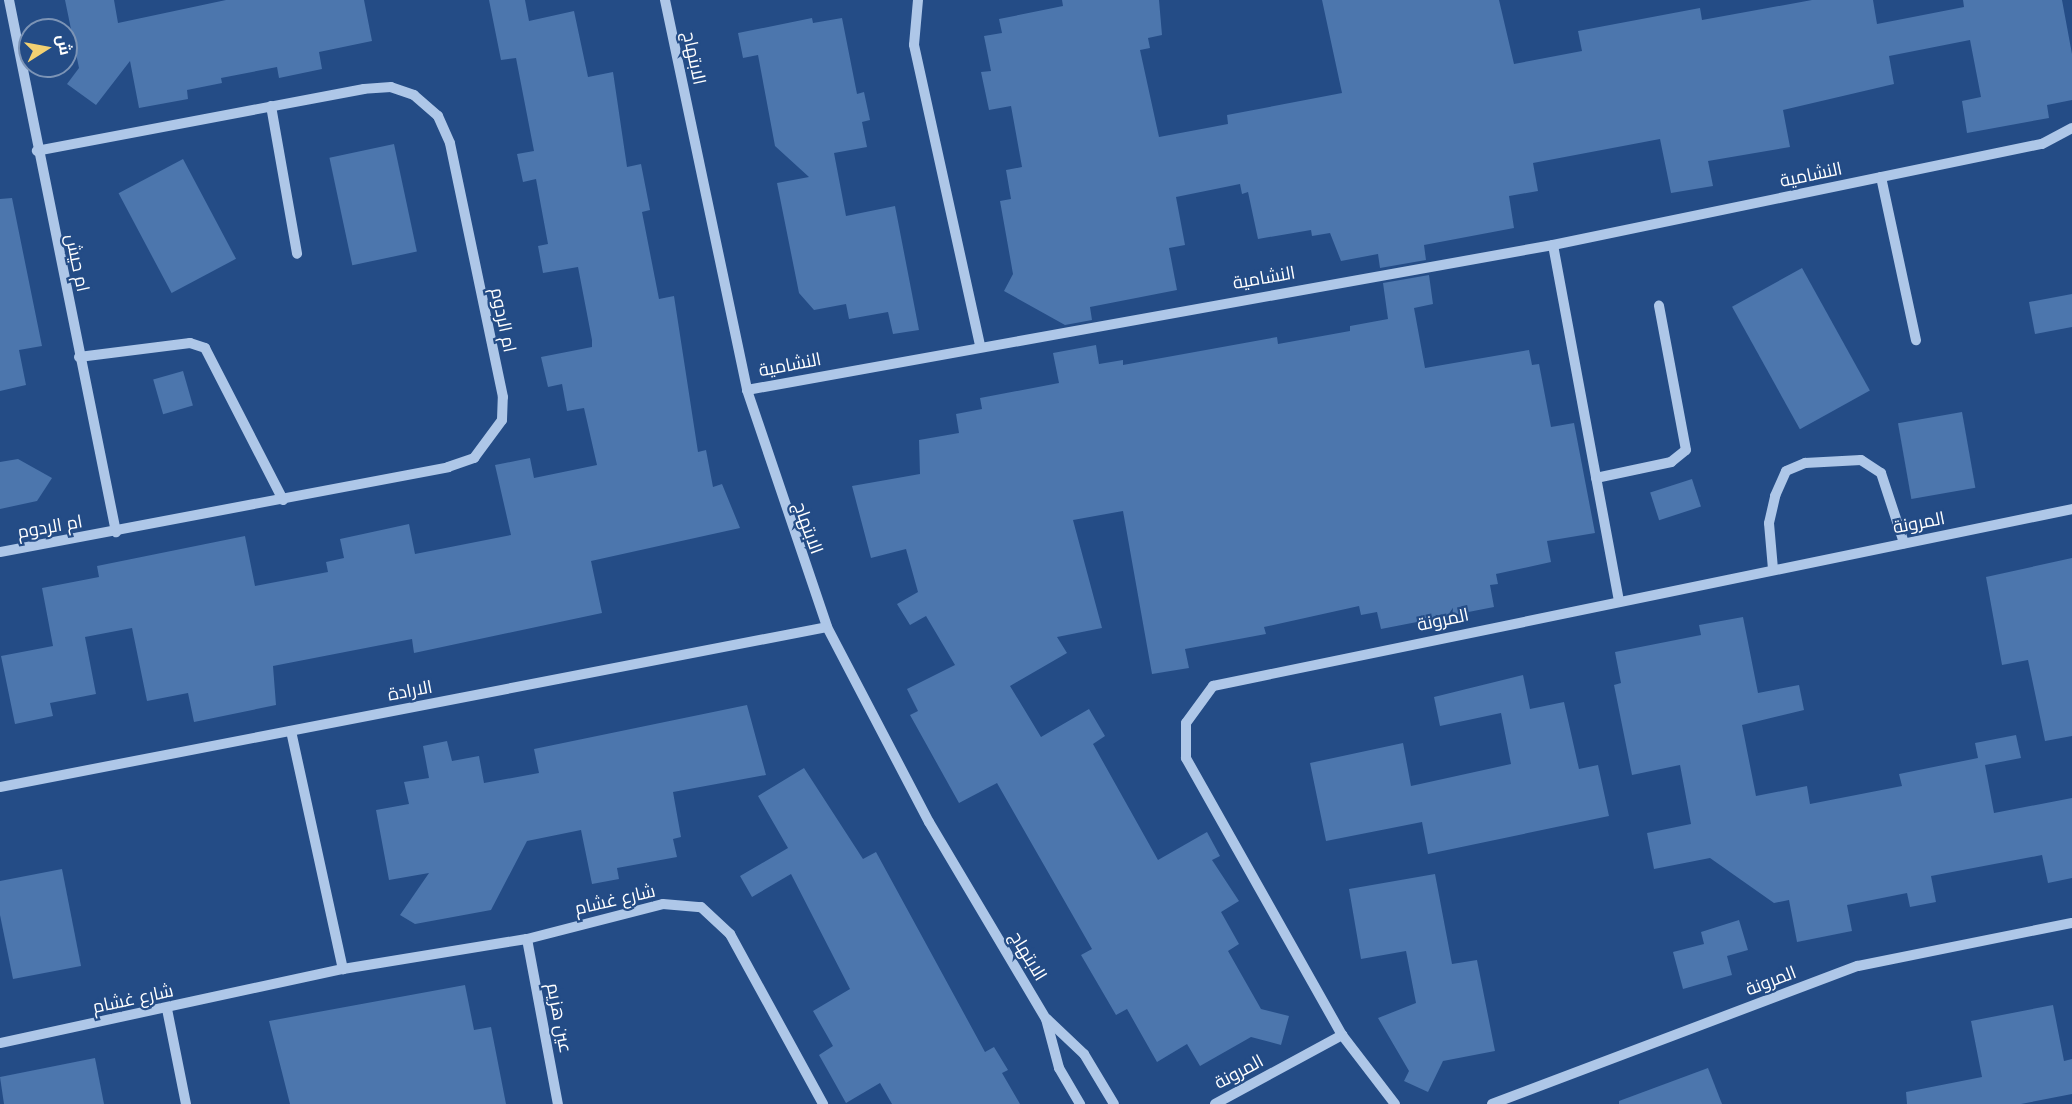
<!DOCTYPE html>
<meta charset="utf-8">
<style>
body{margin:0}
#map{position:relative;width:2072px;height:1104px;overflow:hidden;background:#244c86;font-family:Montserrat,Cairo,sans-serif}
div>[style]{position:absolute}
.building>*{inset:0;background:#4c76ad;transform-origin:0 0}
.minor>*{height:10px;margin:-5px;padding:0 5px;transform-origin:5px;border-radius:5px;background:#aec7e8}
span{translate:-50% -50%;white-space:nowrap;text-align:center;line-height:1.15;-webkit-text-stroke:4.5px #244c86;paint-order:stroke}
.street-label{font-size:18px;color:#fff}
.north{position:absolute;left:18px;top:18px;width:60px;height:60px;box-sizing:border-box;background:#244c86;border:2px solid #7c94b6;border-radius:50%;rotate:79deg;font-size:16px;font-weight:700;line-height:24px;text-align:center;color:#fff}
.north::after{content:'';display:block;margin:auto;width:21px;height:27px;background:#f3d172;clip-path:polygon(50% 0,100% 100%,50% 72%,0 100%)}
</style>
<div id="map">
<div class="building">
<div style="clip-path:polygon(65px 0,114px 0,118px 23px,226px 0,364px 0,372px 41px,319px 52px,322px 69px,279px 78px,277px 67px,221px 78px,222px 83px,187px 90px,188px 99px,139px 108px,130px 61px,96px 105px,67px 84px,79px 68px)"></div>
<div style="clip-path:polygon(489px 0,525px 0,529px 21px,574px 11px,588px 77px,613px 72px,627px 167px,641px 164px,650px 210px,642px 212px,659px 299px,674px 296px,698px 452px,706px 450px,713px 487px,722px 484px,740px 528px,591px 561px,602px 613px,414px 653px,412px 639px,273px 666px,276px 705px,194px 722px,188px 693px,147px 701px,132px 628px,85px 637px,96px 694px,50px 703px,53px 716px,15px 724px,1px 656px,53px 646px,42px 588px,99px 577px,97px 566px,245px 536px,255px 586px,328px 572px,326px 562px,344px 558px,340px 539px,409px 524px,415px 554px,511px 535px,495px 465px,530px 458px,534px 478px,597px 465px,584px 408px,567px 411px,562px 384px,548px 387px,541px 357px,592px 347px,592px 340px,578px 267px,543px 273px,538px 246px,548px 244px,536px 179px,523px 182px,517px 154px,534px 151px,516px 58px,501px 60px)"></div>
<div style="clip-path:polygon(1062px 0,1159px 0,1162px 35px,1148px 38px,1150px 48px,1140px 50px,1159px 137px,1228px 124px,1227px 115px,1342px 93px,1322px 0,1499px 0,1514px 64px,1582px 51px,1578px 31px,1700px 8px,1702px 20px,1812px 0,1873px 0,1877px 24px,1964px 7px,1963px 0,2062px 0,2072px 54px,2072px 100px,2047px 105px,2049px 118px,1967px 133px,1962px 101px,1981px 97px,1970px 40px,1889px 56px,1894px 84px,1783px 110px,1790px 147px,1708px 161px,1713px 186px,1671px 193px,1660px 139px,1533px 163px,1538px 191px,1509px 196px,1514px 228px,1424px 245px,1426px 260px,1380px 268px,1378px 254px,1341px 261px,1330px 233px,1312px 236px,1311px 230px,1258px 239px,1248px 192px,1242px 194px,1240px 184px,1176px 197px,1185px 245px,1169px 248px,1177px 290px,1090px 307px,1092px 320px,1065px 325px,1004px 291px,1013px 274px,1000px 201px,1011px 199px,1006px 170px,1022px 167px,1011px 106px,989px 110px,981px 72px,991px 71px,984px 36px,1002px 33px,999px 19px,1063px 6px)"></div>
<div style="clip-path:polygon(812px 18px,813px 23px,842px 18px,857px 94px,864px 92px,870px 120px,862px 122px,867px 147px,834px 153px,846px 216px,895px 206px,919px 330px,893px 334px,888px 312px,849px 319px,846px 304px,814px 310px,799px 293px,777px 183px,809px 177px,775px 146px,758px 55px,743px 58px,738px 33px)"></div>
<div style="left:394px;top:144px;width:110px;height:66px;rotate:78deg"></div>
<div style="left:183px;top:159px;width:113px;height:73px;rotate:62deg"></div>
<div style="clip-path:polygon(12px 198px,42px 346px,19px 350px,26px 385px,0 391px,0 199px)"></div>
<div style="left:1802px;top:268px;width:140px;height:80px;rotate:61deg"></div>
<div style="clip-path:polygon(1429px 275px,1433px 304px,1414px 308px,1425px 368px,1529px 350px,1532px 365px,1539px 364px,1551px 427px,1574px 423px,1595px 533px,1547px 541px,1551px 562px,1496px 574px,1498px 584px,1490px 585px,1494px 607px,1381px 629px,1377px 612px,1361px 615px,1359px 606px,1264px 627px,1266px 634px,1185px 649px,1189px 668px,1152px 674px,1123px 511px,1073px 520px,1102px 628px,1057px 637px,1067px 653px,1010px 686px,1041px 737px,1089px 709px,1105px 736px,1093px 744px,1158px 860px,1207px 832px,1220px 856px,1212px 860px,1239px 901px,1221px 912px,1239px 944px,1228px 951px,1261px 1009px,1289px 1016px,1281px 1045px,1251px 1037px,1200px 1066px,1187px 1044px,1157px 1062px,1127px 1009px,1116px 1015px,1081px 955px,1092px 949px,997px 783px,959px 803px,910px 715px,918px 711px,907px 689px,955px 665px,926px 616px,910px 625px,897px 604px,918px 592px,906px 549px,871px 558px,852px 486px,920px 474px,919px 440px,959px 433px,956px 414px,982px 409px,980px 398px,1059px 383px,1053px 353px,1096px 345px,1099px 364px,1123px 360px,1123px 365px,1277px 337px,1278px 344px,1350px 331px,1350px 326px,1388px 319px,1383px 283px)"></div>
<div style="clip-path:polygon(2072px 294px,2072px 327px,2035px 334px,2029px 302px)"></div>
<div style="left:183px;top:371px;width:36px;height:31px;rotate:74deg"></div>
<div style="left:1962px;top:412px;width:77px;height:65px;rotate:80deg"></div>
<div style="clip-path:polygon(18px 459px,52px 478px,37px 501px,0 509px,0 462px)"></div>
<div style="left:1692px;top:479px;width:29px;height:44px;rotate:72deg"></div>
<div style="clip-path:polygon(2072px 558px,2072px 736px,2045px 741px,2028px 660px,2002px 665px,1986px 577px)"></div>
<div style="clip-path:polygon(1743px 617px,1758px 693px,1799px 685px,1804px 710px,1742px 725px,1756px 796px,1807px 786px,1810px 804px,1902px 786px,1899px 774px,1978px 758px,1975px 743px,2016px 735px,2021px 758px,1985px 765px,1994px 813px,2072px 798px,2072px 878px,2048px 883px,2042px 855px,1931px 876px,1936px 902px,1910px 907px,1907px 893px,1847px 905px,1852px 931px,1797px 942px,1789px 900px,1774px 903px,1710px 858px,1654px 869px,1647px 833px,1691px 824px,1680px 765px,1632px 775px,1614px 685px,1621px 683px,1615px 652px,1701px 635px,1699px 625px)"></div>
<div style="clip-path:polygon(1523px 675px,1530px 709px,1564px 702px,1579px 769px,1598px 765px,1609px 816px,1428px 854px,1422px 822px,1326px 841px,1310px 763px,1403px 743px,1411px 786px,1511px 764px,1501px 713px,1440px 726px,1434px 697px)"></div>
<div style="clip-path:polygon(747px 705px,766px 775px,673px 792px,681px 837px,673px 839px,677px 857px,617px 868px,619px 879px,592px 884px,581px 830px,527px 841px,491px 910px,415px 924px,400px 915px,429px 873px,389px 880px,376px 810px,409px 804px,404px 782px,429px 778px,423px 746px,447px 741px,452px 761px,479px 756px,484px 783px,539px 773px,534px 749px)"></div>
<div style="clip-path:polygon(804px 768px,863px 859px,876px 852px,985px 1052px,994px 1047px,1008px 1070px,1002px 1073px,1020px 1104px,892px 1104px,880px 1083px,846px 1103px,819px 1055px,833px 1046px,813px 1011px,850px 989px,791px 874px,752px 897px,740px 876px,788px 848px,758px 796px)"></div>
<div style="clip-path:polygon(62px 869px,81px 966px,13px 979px,0 915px,0 881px)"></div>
<div style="clip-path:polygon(1435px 874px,1452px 964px,1477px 960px,1495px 1051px,1443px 1061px,1428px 1092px,1404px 1081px,1409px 1071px,1378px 1018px,1416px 1003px,1406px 951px,1361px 959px,1349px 889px)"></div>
<div style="clip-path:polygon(1739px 920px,1748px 950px,1727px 956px,1732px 975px,1683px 989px,1673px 952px,1704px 944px,1701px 932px)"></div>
<div style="clip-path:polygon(465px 985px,474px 1030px,491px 1027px,506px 1104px,290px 1104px,269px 1021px)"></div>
<div style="clip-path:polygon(2053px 1005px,2064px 1061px,2072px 1059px,2072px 1094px,2021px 1104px,1907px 1104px,1906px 1092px,1982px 1077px,1971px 1021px)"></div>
<div style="clip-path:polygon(95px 1058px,104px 1104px,4px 1104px,0 1077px)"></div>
<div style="clip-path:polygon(1708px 1068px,1722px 1104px,1619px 1104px,1619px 1101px)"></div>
</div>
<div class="minor">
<div style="left:9px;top:0;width:543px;rotate:78.63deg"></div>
<div style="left:665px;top:0;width:399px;rotate:78.1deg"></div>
<div style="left:747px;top:390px;width:250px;rotate:71.3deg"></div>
<div style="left:827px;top:627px;width:220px;rotate:62.4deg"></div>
<div style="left:929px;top:822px;width:229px;rotate:59.3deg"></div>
<div style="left:1046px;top:1019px;width:51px;rotate:75.1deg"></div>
<div style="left:1059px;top:1068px;width:42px;rotate:59.7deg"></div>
<div style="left:918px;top:0;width:45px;rotate:95.1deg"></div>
<div style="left:914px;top:45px;width:306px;rotate:77.6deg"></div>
<div style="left:271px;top:106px;width:150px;rotate:80deg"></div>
<div style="left:1881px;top:177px;width:167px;rotate:77.9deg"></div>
<div style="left:1553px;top:245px;width:361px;rotate:79.5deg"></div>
<div style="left:79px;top:357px;width:112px;rotate:-7.2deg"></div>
<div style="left:190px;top:343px;width:16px;rotate:18deg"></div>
<div style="left:205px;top:348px;width:171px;rotate:62.8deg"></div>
<div style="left:747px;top:390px;width:819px;rotate:-10.2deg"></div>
<div style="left:1553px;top:245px;width:499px;rotate:-11.7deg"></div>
<div style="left:2042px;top:144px;width:34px;rotate:-28deg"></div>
<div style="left:1596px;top:478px;width:77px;rotate:-12deg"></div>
<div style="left:1671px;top:462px;width:19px;rotate:-39deg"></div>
<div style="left:1686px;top:450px;width:147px;rotate:-100.6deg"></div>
<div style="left:0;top:552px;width:456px;rotate:-10.7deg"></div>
<div style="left:448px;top:467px;width:28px;rotate:-19deg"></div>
<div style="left:474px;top:458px;width:47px;rotate:-53.6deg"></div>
<div style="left:502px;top:420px;width:23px;rotate:-88deg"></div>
<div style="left:503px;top:397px;width:259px;rotate:-101.8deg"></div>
<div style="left:450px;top:143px;width:30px;rotate:-114deg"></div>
<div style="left:438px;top:116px;width:32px;rotate:-139deg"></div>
<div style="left:414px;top:95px;width:24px;rotate:-161deg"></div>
<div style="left:391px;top:87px;width:27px;rotate:176deg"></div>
<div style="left:364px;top:89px;width:333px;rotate:169.3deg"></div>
<div style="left:1773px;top:569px;width:46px;rotate:-95deg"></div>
<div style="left:1769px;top:523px;width:28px;rotate:-77deg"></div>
<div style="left:1775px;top:496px;width:27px;rotate:-66deg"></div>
<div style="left:1786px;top:471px;width:21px;rotate:-23deg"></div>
<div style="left:1805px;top:463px;width:56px;rotate:-3.1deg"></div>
<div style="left:1861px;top:460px;width:24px;rotate:33deg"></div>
<div style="left:1881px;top:473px;width:74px;rotate:71.8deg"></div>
<div style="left:291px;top:731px;width:244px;rotate:77.7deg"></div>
<div style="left:0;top:787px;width:842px;rotate:-10.95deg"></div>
<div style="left:527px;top:939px;width:168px;rotate:79.4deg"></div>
<div style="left:167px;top:1009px;width:97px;rotate:78.7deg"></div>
<div style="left:1047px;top:1019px;width:51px;rotate:43.4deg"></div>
<div style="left:1084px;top:1054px;width:58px;rotate:59deg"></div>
<div style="left:0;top:1043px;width:351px;rotate:-12.2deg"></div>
<div style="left:343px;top:969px;width:186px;rotate:-9.3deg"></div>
<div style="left:527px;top:939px;width:140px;rotate:-14.4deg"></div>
<div style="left:663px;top:904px;width:38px;rotate:5deg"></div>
<div style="left:701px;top:907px;width:40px;rotate:43deg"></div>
<div style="left:730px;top:934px;width:194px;rotate:61.3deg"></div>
<div style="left:1215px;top:1104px;width:145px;rotate:-28.5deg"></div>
<div style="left:1395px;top:1104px;width:87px;rotate:-127.5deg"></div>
<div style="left:1342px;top:1035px;width:318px;rotate:-119.4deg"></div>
<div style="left:1186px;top:758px;width:35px;rotate:-90deg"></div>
<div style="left:1186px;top:723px;width:46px;rotate:-53.9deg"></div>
<div style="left:1213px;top:686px;width:877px;rotate:-11.64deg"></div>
<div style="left:1492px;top:1104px;width:391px;rotate:-20.7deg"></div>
<div style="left:1858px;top:966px;width:218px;rotate:-11.4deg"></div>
</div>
<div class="street-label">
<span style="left:694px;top:58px;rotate:78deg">الابتهاج</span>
<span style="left:1811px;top:175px;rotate:-12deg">النشامية</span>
<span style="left:77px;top:263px;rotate:78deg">ام حيش</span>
<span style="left:1264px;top:278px;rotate:-10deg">النشامية</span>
<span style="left:503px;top:320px;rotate:78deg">ام الردوم</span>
<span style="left:790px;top:365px;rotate:-11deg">النشامية</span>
<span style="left:1919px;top:523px;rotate:-11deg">المرونة</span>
<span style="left:50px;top:527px;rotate:-10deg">ام الردوم</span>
<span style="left:808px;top:528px;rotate:70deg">الابتهاج</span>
<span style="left:1443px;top:620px;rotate:-12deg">المرونة</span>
<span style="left:410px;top:691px;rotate:-11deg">الارادة</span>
<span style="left:615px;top:900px;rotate:-13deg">شارع غشام</span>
<span style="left:1028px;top:956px;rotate:59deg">الابتهاج</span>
<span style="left:1771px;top:981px;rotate:-21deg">المرونة</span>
<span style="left:133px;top:999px;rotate:-12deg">شارع غشام</span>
<span style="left:559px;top:1018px;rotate:79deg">عين هزيم</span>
<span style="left:1239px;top:1072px;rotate:-28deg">المرونة</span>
</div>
<div class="north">ش</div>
</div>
